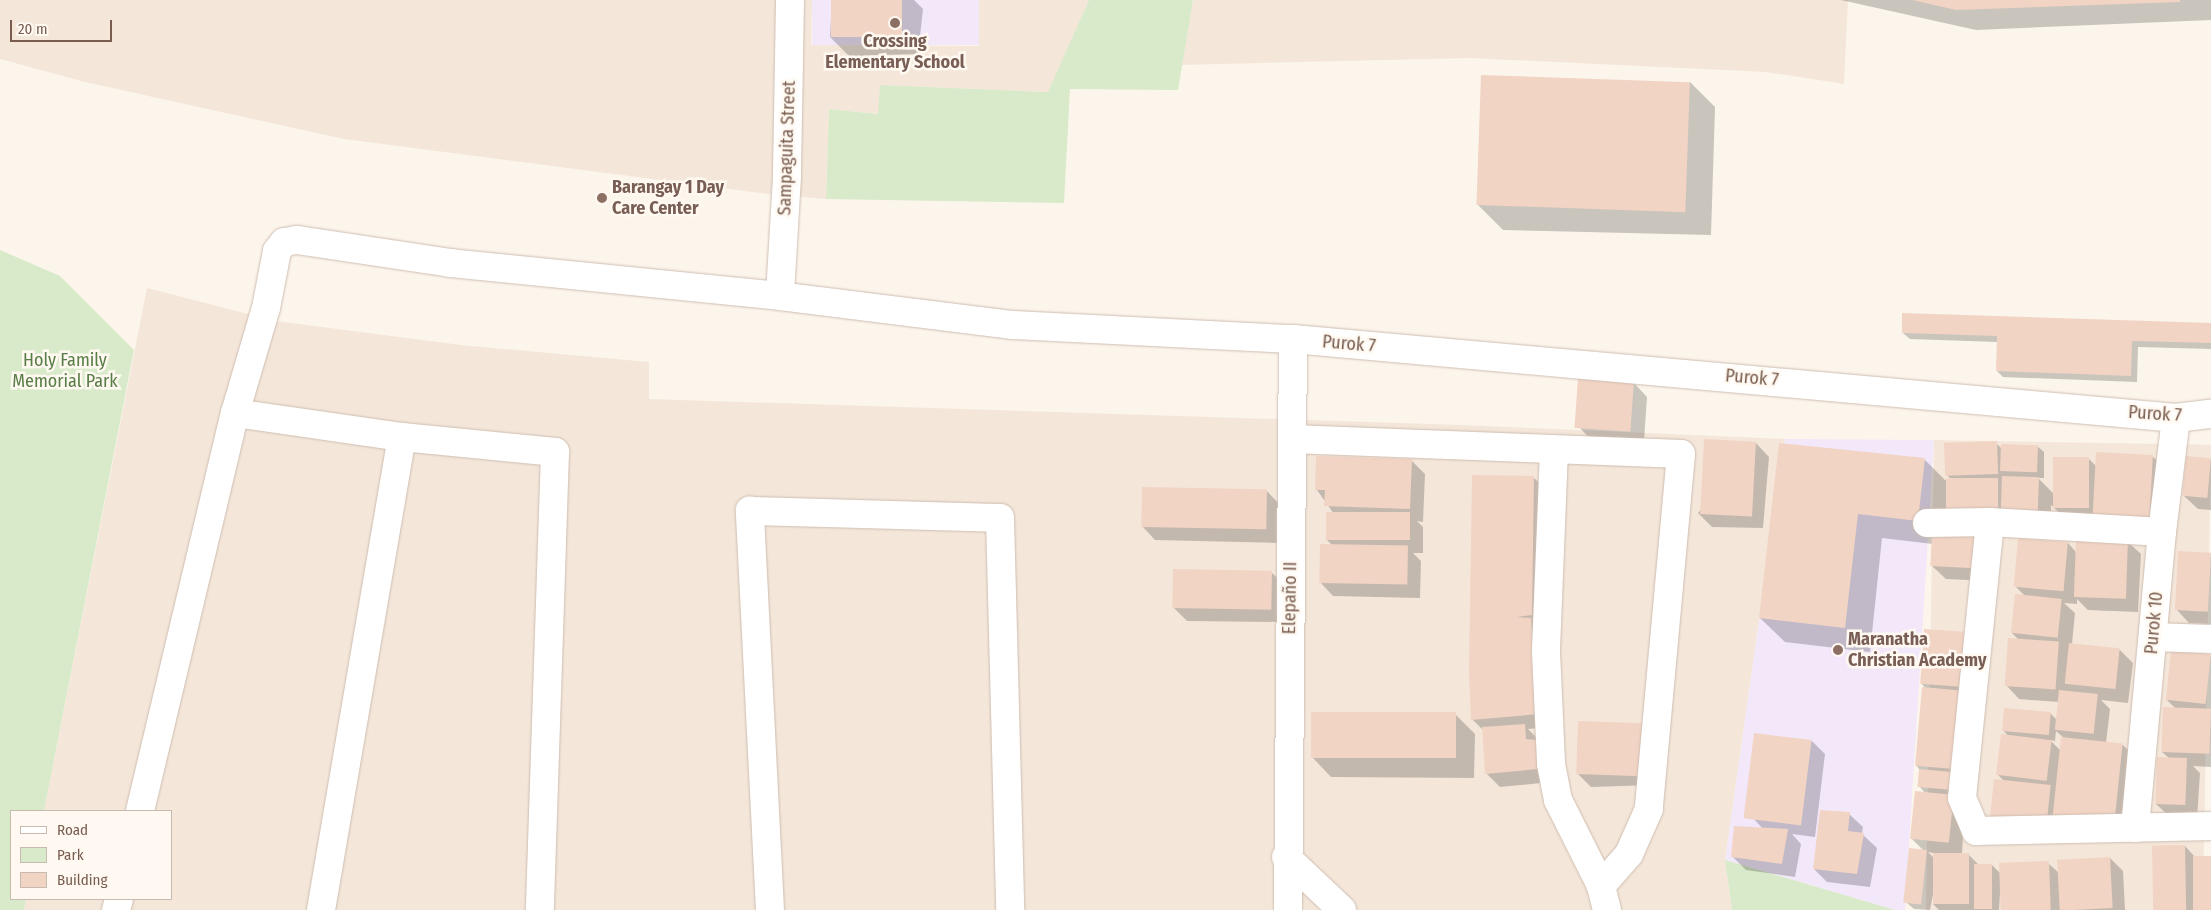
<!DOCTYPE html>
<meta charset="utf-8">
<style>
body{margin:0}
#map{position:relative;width:2211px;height:910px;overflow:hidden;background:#fcf5ec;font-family:"Fira Sans Condensed",sans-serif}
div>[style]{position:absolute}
.residential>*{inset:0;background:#f4e7da;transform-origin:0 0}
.education>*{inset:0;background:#f2e8f9;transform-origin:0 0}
.green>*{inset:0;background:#d8eac9}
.shadow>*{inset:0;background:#0003}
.building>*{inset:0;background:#f1d4c4;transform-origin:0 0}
.roads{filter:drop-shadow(0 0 1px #cfbdb0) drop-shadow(0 0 1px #cfbdb0)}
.minor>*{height:28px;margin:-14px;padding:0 14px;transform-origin:14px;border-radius:14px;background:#fff}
.tertiary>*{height:28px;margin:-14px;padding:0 14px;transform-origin:14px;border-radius:14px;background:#fff}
.dots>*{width:14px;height:14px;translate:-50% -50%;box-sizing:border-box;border:2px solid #fff9f2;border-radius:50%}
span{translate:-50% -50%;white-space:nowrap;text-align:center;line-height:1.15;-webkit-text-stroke:5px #fff9f2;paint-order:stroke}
.education-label{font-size:18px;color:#785e54;font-weight:700}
.left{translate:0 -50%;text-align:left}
.street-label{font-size:18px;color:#785c4e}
.park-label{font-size:18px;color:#587d46}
.legend{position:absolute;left:10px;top:810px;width:162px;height:90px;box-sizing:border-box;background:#fff9f2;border:1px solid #c9bab0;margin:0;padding:6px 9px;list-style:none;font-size:15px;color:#785c4e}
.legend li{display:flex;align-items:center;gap:10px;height:25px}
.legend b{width:25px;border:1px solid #c9bab0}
.scale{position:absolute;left:10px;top:20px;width:102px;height:22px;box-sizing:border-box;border:2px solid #785c4e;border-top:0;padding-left:6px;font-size:15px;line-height:18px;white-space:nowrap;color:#785c4e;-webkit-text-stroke:4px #fff9f2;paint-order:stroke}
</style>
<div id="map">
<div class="residential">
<div style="clip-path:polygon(0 0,812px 0,811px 45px,978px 46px,979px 0,1089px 0,1049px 92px,880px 85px,879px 114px,829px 109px,826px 199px,776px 195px,344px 139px,85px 82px,0 59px)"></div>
<div style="clip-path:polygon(1193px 0,1848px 0,1844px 84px,1766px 72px,1470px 58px,1180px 65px)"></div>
<div style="clip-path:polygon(147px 288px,276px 321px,461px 345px,649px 362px,649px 399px,1462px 425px,1785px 439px,1725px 860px,1732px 910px,24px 910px,26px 899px,171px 899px,171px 811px,44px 811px)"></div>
<div style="left:1934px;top:440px;width:277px;height:471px;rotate:1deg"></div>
</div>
<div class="education">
<div style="left:812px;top:0;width:167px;height:45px"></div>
<div style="clip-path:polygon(1785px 439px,1934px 440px,1905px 910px,1895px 910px,1725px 860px)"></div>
</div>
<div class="green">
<div style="clip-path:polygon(1089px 0,1193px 0,1178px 90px,1070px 89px,1064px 203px,826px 199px,829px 109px,878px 114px,880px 85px,1048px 92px)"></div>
<div style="clip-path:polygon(0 250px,60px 276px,134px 350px,44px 811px,11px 811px,11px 899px,26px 899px,24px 910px,0 910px)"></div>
<div style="clip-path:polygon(1725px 860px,1895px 910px,1732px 910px)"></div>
</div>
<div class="shadow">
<div style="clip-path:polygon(832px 0,914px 0,923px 9px,918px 54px,849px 56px,830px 37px)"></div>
<div style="clip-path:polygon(1841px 0,2211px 0,2211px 20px,1976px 30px)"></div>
<div style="clip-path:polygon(1690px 82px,1715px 107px,1711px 235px,1503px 230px,1478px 205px)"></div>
<div style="clip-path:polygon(2211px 325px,2211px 349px,2138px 347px,2137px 382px,2003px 377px,1997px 371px,1998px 342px,1910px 339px,1903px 333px)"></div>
<div style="clip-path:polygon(1634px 383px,1647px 397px,1644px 441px,1592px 441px,1579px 427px)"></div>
<div style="clip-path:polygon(1756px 443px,1769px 457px,1763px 528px,1712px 527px,1698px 513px)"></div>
<div style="clip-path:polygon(1996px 443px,2002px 449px,2037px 446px,2044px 452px,2044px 478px,2038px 478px,2054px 494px,2089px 459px,2096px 466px,2152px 456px,2166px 469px,2162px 535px,2067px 520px,2051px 505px,2051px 531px,1946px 514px,1989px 581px,1946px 579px,1932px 566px,1933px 544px,1882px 538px,1870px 652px,1785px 642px,1760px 618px,1780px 444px,1924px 459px,1945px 480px,1952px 480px,1946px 474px)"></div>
<div style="clip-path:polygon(2211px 459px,2211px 510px,2198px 509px,2184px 496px)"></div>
<div style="clip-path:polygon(1412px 461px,1425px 474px,1423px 522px,1417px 521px,1423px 527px,1423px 553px,1413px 553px,1421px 561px,1420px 598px,1333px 596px,1320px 582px,1333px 546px,1327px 540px,1334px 514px,1317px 490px)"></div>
<div style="clip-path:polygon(1533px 477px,1553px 496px,1552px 727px,1528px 729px,1538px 739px,1551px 782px,1500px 787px,1486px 773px,1483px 730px,1472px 719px)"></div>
<div style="clip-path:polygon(1267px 491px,1280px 505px,1279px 543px,1155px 540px,1142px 526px)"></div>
<div style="clip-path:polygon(evenodd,2127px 541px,2141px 554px,2138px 612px,2088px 610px,2077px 599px,2077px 604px,2064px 603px,2075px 613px,2072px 644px,2120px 650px,2133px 663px,2128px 703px,2101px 700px,2110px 709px,2106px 743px,2123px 745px,2136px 758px,2128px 838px,2060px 836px,1997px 774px,2008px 736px,2003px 730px,2051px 714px,2057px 720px,2059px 702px,2019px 699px,2006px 685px,2019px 640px,2012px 633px,2025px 596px,2016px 587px,2068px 543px,2076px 552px,2127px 541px,2056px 731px,2065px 739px,2061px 751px,2050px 740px,2055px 741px,2056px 731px)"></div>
<div style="clip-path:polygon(2211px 554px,2211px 624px,2189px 623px,2176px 609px)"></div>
<div style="clip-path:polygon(1271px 572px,1285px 585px,1284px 622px,1187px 621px,1173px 607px)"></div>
<div style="clip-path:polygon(evenodd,1974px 634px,1962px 854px,1968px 854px,1980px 866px,1992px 865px,2001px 874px,2048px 863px,2059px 873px,2110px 858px,2123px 871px,2125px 910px,2002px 910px,2001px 876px,1999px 910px,1939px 910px,1933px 904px,1934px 889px,1930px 910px,1914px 909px,1907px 903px,1924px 851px,1911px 838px,1926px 794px,1919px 786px,1920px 770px,1916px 765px,1926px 689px,1921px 683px,1974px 634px,1928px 852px,1934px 853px,1934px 858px,1928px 852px)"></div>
<div style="clip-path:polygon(2211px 655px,2211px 767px,2193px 766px,2200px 773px,2197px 819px,2170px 817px,2156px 804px,2169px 758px,2162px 752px,2176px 709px,2167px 700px)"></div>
<div style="clip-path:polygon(1455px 714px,1475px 734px,1474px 778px,1331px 777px,1312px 757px)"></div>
<div style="clip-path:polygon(1642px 724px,1654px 785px,1591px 787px,1577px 773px)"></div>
<div style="clip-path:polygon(1812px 741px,1825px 754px,1815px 837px,1792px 834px,1801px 844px,1795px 877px,1746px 870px,1732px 856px,1763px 829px,1753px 818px)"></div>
<div style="clip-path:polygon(1849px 814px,1863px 827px,1862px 834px,1877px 848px,1870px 887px,1827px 882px,1814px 869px)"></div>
<div style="clip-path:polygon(2185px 846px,2195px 857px,2211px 857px,2211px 910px,2154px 910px)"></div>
</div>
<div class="building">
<div style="left:831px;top:0;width:71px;height:37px"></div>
<div style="clip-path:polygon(1912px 0,2180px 0,2180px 2px,1956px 10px)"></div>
<div style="left:1481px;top:75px;width:209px;height:130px;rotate:2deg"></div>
<div style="clip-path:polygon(1902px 313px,2211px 323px,2211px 343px,2132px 341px,2131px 376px,1996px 371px,1997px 336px,1902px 333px)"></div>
<div style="left:1578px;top:378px;width:56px;height:50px;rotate:4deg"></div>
<div style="left:1704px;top:439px;width:52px;height:75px;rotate:3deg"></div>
<div style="left:1997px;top:441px;width:33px;height:53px;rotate:88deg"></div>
<div style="clip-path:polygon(1779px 443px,1925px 458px,1918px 521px,1858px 514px,1845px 628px,1759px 618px)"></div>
<div style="left:2001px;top:444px;width:37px;height:27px;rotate:2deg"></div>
<div style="left:2096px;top:452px;width:57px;height:67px;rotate:3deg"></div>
<div style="clip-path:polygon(1316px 456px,1412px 459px,1410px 509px,1324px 506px,1325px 490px,1315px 490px)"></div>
<div style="left:2186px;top:456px;width:25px;height:40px;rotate:5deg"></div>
<div style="left:2053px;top:457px;width:36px;height:51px"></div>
<div style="clip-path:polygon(1472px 475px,1534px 476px,1532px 615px,1517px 617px,1531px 618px,1539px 714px,1471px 720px,1469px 672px)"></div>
<div style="left:2002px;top:476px;width:37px;height:42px;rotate:2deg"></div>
<div style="left:1998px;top:478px;width:38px;height:52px;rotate:90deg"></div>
<div style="left:1142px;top:487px;width:125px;height:40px;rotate:1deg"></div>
<div style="left:1410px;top:512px;width:28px;height:84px;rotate:90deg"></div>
<div style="left:1932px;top:534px;width:45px;height:32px;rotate:3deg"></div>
<div style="left:2018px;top:538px;width:50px;height:49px;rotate:5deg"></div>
<div style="left:2076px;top:538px;width:52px;height:59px;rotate:2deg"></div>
<div style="left:1320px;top:544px;width:88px;height:39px;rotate:1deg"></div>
<div style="left:2178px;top:551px;width:33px;height:59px;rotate:3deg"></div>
<div style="left:1173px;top:569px;width:99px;height:39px;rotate:1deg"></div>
<div style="left:2015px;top:594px;width:47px;height:39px;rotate:6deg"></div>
<div style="left:1924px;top:629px;width:51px;height:55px;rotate:4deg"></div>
<div style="left:2008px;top:638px;width:51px;height:48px;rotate:4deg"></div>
<div style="left:2069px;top:643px;width:51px;height:41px;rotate:6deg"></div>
<div style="left:2171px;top:650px;width:40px;height:50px;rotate:6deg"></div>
<div style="left:1922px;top:687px;width:42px;height:79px;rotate:5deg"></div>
<div style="left:2059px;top:690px;width:39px;height:40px;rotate:6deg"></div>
<div style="left:2163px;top:707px;width:48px;height:45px;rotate:2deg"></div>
<div style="left:2004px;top:708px;width:47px;height:23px;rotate:5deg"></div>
<div style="left:1311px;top:712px;width:145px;height:46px"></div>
<div style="left:1578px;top:721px;width:65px;height:53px;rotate:2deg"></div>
<div style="clip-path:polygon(1525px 724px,1526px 739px,1536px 740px,1538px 769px,1485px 774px,1482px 727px)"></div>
<div style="left:1754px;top:733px;width:58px;height:86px;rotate:7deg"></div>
<div style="left:2001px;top:734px;width:51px;height:41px;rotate:7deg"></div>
<div style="left:2061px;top:737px;width:62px;height:83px;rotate:6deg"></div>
<div style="left:2157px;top:757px;width:30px;height:47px;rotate:2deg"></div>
<div style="left:1919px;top:769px;width:36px;height:18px;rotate:5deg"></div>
<div style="left:1994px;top:779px;width:57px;height:38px;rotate:6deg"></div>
<div style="left:1915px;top:791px;width:39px;height:48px;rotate:6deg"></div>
<div style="clip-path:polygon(1820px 810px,1850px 812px,1848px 831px,1864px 833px,1857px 874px,1813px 869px)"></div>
<div style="clip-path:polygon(1734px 826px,1788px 829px,1782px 864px,1731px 857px)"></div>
<div style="left:2185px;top:845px;width:65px;height:33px;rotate:89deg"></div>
<div style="left:1909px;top:848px;width:18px;height:55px;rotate:6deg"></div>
<div style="left:1933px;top:853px;width:36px;height:51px"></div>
<div style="left:2193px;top:856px;width:18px;height:54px"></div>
<div style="left:2110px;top:857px;width:51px;height:53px;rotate:87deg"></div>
<div style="left:2049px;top:861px;width:49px;height:50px;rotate:88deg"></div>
<div style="left:1974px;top:864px;width:18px;height:45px"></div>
</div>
<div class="roads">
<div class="minor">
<div style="left:1293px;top:339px;width:887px;rotate:5.11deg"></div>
<div style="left:2176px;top:418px;width:35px;rotate:-7deg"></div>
<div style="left:235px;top:413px;width:169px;rotate:8.2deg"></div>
<div style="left:402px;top:437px;width:154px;rotate:5.6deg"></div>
<div style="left:555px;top:452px;width:458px;rotate:91.9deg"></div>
<div style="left:1293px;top:439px;width:388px;rotate:2.2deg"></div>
<div style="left:1681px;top:454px;width:356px;rotate:95.2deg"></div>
<div style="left:1649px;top:809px;width:49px;rotate:114deg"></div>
<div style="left:1629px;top:854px;width:43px;rotate:131.2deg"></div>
<div style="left:1554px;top:450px;width:202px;rotate:92.3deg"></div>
<div style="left:1546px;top:652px;width:112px;rotate:87.4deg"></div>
<div style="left:1551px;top:764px;width:37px;rotate:79deg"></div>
<div style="left:1558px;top:800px;width:96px;rotate:63.4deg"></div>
<div style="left:1601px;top:886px;width:25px;rotate:76deg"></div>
<div style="left:1990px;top:522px;width:277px;rotate:95.8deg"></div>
<div style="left:1962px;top:798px;width:36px;rotate:67deg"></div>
<div style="left:1976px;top:831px;width:235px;rotate:-1.2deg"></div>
<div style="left:1927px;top:523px;width:63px;rotate:-0.9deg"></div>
<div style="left:1990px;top:522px;width:172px;rotate:3.3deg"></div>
<div style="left:2153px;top:637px;width:58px;rotate:2deg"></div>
<div style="left:140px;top:811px;width:409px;rotate:-76.6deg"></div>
<div style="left:235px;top:413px;width:109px;rotate:-73.6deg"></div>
<div style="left:266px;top:308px;width:58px;rotate:-79.1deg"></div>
<div style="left:277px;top:251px;width:11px;rotate:-52deg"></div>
<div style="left:284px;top:242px;width:13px;rotate:-9deg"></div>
<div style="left:297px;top:240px;width:155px;rotate:8.5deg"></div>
<div style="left:450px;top:263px;width:332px;rotate:5.7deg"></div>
<div style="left:2135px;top:828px;width:297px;rotate:-84.8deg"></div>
<div style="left:2162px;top:532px;width:115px;rotate:-83deg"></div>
<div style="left:116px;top:910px;width:11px;rotate:-75deg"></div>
<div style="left:321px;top:910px;width:480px;rotate:-80.3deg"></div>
<div style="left:770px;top:910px;width:400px;rotate:-92.9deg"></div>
<div style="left:750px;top:511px;width:250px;rotate:1.6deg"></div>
<div style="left:1000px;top:518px;width:392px;rotate:88.5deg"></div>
</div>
<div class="tertiary">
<div style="left:790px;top:0;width:177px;rotate:91deg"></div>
<div style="left:787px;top:177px;width:119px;rotate:93.4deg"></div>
<div style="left:780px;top:296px;width:235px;rotate:7.1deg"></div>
<div style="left:1013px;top:325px;width:280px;rotate:2.9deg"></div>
<div style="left:1293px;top:339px;width:571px;rotate:90.5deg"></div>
<div style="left:1286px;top:857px;width:77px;rotate:43.4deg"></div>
</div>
</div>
<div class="dots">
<div style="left:895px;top:23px;background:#8d6e63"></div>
<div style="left:602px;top:198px;background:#8d6e63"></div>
<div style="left:1838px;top:650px;background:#8d6e63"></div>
</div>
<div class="education-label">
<span style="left:895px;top:52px">Crossing<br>Elementary School</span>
<span class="left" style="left:612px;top:198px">Barangay 1 Day<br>Care Center</span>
<span class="left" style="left:1848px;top:650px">Maranatha<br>Christian Academy</span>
</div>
<div class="street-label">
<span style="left:787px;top:148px;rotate:-88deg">Sampaguita Street</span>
<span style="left:1349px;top:344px;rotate:5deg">Purok 7</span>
<span style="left:1752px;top:378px;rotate:5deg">Purok 7</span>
<span style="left:2155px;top:414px;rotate:4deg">Purok 7</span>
<span style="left:1290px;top:598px;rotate:-89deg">Elepaño II</span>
<span style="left:2154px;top:623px;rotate:-85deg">Purok 10</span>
</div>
<div class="park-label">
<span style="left:65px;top:371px">Holy Family<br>Memorial Park</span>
</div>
<ul class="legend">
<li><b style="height:6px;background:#fff"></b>Road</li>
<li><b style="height:14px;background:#d8eac9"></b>Park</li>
<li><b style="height:14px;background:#f1d4c4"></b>Building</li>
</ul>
<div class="scale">20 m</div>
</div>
